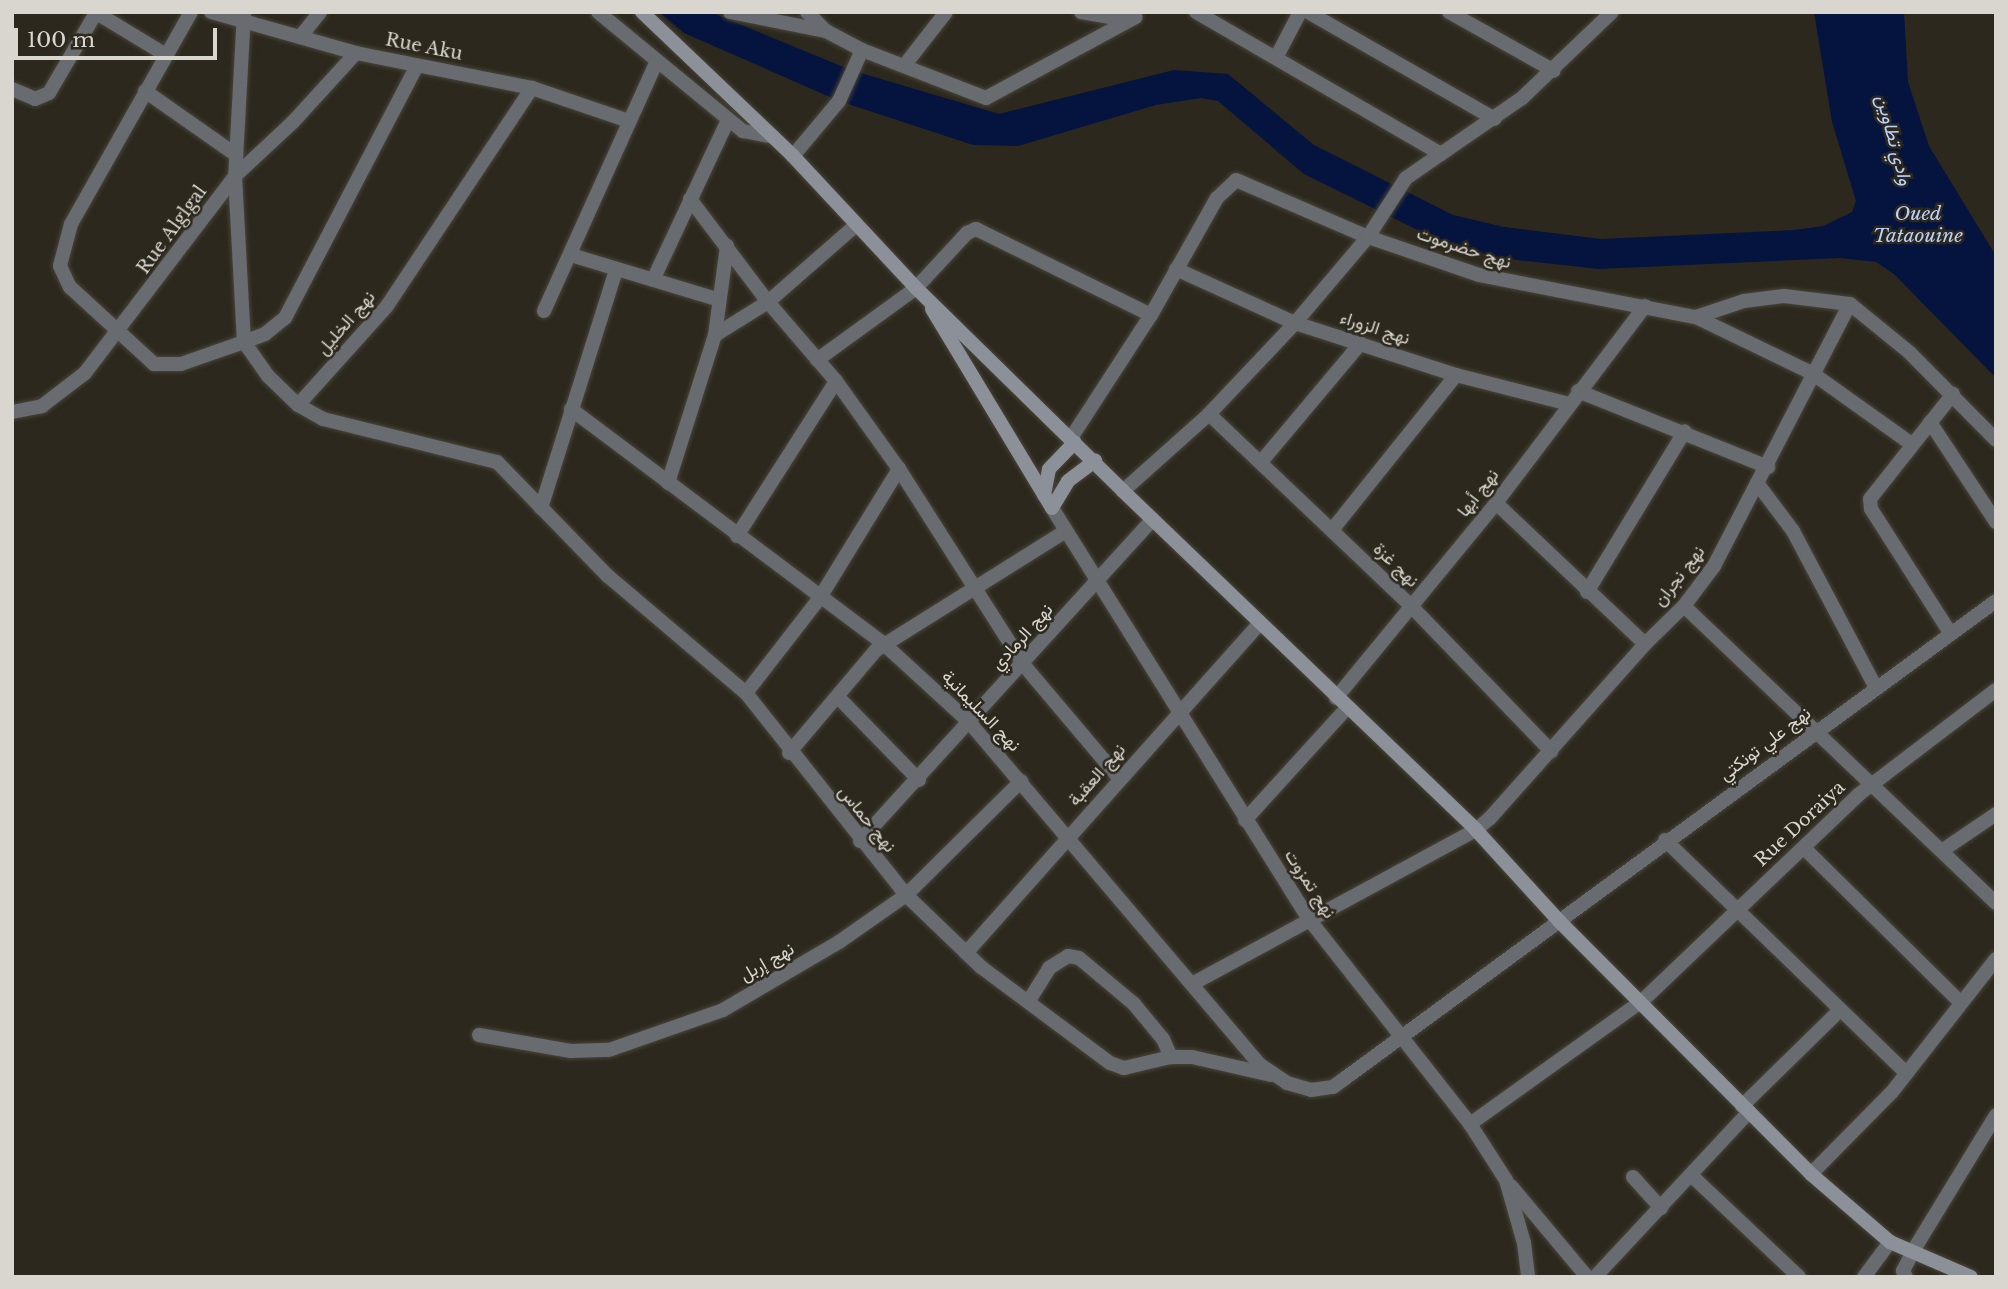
<!DOCTYPE html>
<meta charset="utf-8">
<style>
body{margin:0}
#map{position:relative;width:2008px;height:1289px;overflow:hidden;background:#2c281d;font-family:"Libre Baskerville",Vazirmatn,serif}
div>[style]{position:absolute}
.water>*{inset:0;background:#05143e}
.roads{filter:drop-shadow(0 0 2px #484439) drop-shadow(0 0 2px #484439)}
.street>*{height:14px;margin:-7px;padding:0 7px;transform-origin:7px;border-radius:7px;background:#686b70}
.secondary>*{height:14px;margin:-7px;padding:0 7px;transform-origin:7px;border-radius:7px;background:#8c9199}
span{translate:-50% -50%;white-space:nowrap;text-align:center;line-height:1.15;-webkit-text-stroke:5px #2c281d;paint-order:stroke}
.street-label{font-size:18px;color:#d9d6cf}
.water-label{font-size:19px;color:#bad0fe;font-style:italic}
.frame{position:absolute;inset:0;border:14px solid #d9d6cf;pointer-events:none}
.scale{position:absolute;left:14px;top:28px;width:203px;height:32px;box-sizing:border-box;border:4px solid #d9d6cf;border-top:0;padding-left:9px;font-size:21px;line-height:24px;white-space:nowrap;color:#d9d6cf;-webkit-text-stroke:5px #2c281d;paint-order:stroke}
</style>
<div id="map">
<div class="water">
<div style="clip-path:polygon(659px 12px,710px 12px,851px 70px,999px 114px,1174px 70px,1228px 74px,1314px 145px,1453px 215px,1504px 227px,1601px 239px,1794px 230px,1823px 226px,1852px 212px,1856px 201px,1832px 122px,1814px 12px,1904px 12px,1908px 82px,1929px 146px,1996px 256px,1996px 378px,1895px 275px,1876px 262px,1840px 258px,1599px 269px,1500px 258px,1444px 243px,1304px 174px,1218px 101px,1201px 98px,1156px 105px,1018px 146px,973px 145px,839px 101px,684px 33px)"></div>
</div>
<div class="roads">
<div class="street">
<div style="left:95px;top:12px;width:83px;rotate:31.2deg"></div>
<div style="left:191px;top:12px;width:244px;rotate:119.5deg"></div>
<div style="left:71px;top:224px;width:43px;rotate:104.7deg"></div>
<div style="left:60px;top:266px;width:23px;rotate:65deg"></div>
<div style="left:70px;top:287px;width:114px;rotate:42.5deg"></div>
<div style="left:154px;top:364px;width:27px"></div>
<div style="left:181px;top:364px;width:67px;rotate:-19.2deg"></div>
<div style="left:244px;top:342px;width:42px;rotate:54.8deg"></div>
<div style="left:268px;top:376px;width:42px;rotate:44deg"></div>
<div style="left:298px;top:405px;width:29px;rotate:29deg"></div>
<div style="left:323px;top:419px;width:179px;rotate:13.9deg"></div>
<div style="left:497px;top:462px;width:159px;rotate:45.8deg"></div>
<div style="left:608px;top:576px;width:181px;rotate:40.3deg"></div>
<div style="left:746px;top:693px;width:258px;rotate:51.6deg"></div>
<div style="left:906px;top:895px;width:104px;rotate:43.8deg"></div>
<div style="left:981px;top:967px;width:161px;rotate:36.7deg"></div>
<div style="left:1110px;top:1063px;width:15px;rotate:20deg"></div>
<div style="left:1124px;top:1068px;width:48px;rotate:-13.2deg"></div>
<div style="left:1171px;top:1057px;width:21px"></div>
<div style="left:1192px;top:1057px;width:81px;rotate:12.8deg"></div>
<div style="left:211px;top:12px;width:151px;rotate:15.8deg"></div>
<div style="left:356px;top:53px;width:179px;rotate:11.2deg"></div>
<div style="left:532px;top:88px;width:102px;rotate:18.8deg"></div>
<div style="left:244px;top:12px;width:164px;rotate:93.1deg"></div>
<div style="left:235px;top:176px;width:166px;rotate:86.9deg"></div>
<div style="left:244px;top:342px;width:22px;rotate:-21deg"></div>
<div style="left:265px;top:334px;width:26px;rotate:-39deg"></div>
<div style="left:285px;top:318px;width:285px;rotate:-62.4deg"></div>
<div style="left:598px;top:12px;width:188px;rotate:39.4deg"></div>
<div style="left:743px;top:131px;width:31px;rotate:11deg"></div>
<div style="left:730px;top:12px;width:98px;rotate:11.2deg"></div>
<div style="left:807px;top:12px;width:27px;rotate:45deg"></div>
<div style="left:826px;top:31px;width:41px;rotate:27.8deg"></div>
<div style="left:862px;top:50px;width:133px;rotate:21.2deg"></div>
<div style="left:986px;top:98px;width:170px;rotate:-28.4deg"></div>
<div style="left:1081px;top:12px;width:47px;rotate:9.9deg"></div>
<div style="left:1196px;top:12px;width:283px;rotate:30.1deg"></div>
<div style="left:1308px;top:12px;width:215px;rotate:29.8deg"></div>
<div style="left:1449px;top:12px;width:120px;rotate:29.3deg"></div>
<div style="left:300px;top:37px;width:32px;rotate:-51deg"></div>
<div style="left:1277px;top:56px;width:50px;rotate:-62.4deg"></div>
<div style="left:904px;top:66px;width:68px;rotate:-52.1deg"></div>
<div style="left:12px;top:89px;width:25px;rotate:23deg"></div>
<div style="left:35px;top:99px;width:15px;rotate:-23deg"></div>
<div style="left:49px;top:93px;width:93px;rotate:-59.6deg"></div>
<div style="left:145px;top:91px;width:111px;rotate:35.1deg"></div>
<div style="left:793px;top:156px;width:72px;rotate:-50.1deg"></div>
<div style="left:839px;top:101px;width:56px;rotate:-65.7deg"></div>
<div style="left:690px;top:199px;width:129px;rotate:52.9deg"></div>
<div style="left:768px;top:302px;width:104px;rotate:49.3deg"></div>
<div style="left:836px;top:381px;width:108px;rotate:54.4deg"></div>
<div style="left:899px;top:469px;width:231px;rotate:57.5deg"></div>
<div style="left:1023px;top:664px;width:150px;rotate:49.9deg"></div>
<div style="left:571px;top:255px;width:152px;rotate:16.8deg"></div>
<div style="left:1176px;top:269px;width:131px;rotate:24.4deg"></div>
<div style="left:1295px;top:323px;width:169px;rotate:17.9deg"></div>
<div style="left:1456px;top:375px;width:117px;rotate:14.4deg"></div>
<div style="left:653px;top:280px;width:177px;rotate:-64.9deg"></div>
<div style="left:544px;top:311px;width:274px;rotate:-65.7deg"></div>
<div style="left:1696px;top:317px;width:51px;rotate:-18.4deg"></div>
<div style="left:1744px;top:301px;width:40px;rotate:-7.1deg"></div>
<div style="left:1784px;top:296px;width:66px;rotate:6.9deg"></div>
<div style="left:1850px;top:304px;width:77px;rotate:39.2deg"></div>
<div style="left:1910px;top:353px;width:122px;rotate:45.3deg"></div>
<div style="left:715px;top:335px;width:62px;rotate:-31.9deg"></div>
<div style="left:768px;top:302px;width:117px;rotate:-41.2deg"></div>
<div style="left:817px;top:360px;width:122px;rotate:-36deg"></div>
<div style="left:916px;top:288px;width:75px;rotate:-47.2deg"></div>
<div style="left:967px;top:233px;width:10px;rotate:-24deg"></div>
<div style="left:976px;top:229px;width:195px;rotate:26.2deg"></div>
<div style="left:1578px;top:391px;width:205px;rotate:21.8deg"></div>
<div style="left:298px;top:405px;width:133px;rotate:-48deg"></div>
<div style="left:387px;top:306px;width:262px;rotate:-56.4deg"></div>
<div style="left:571px;top:409px;width:393px;rotate:36.9deg"></div>
<div style="left:885px;top:645px;width:115px;rotate:42.5deg"></div>
<div style="left:970px;top:723px;width:447px;rotate:49.7deg"></div>
<div style="left:1259px;top:1064px;width:34px;rotate:34deg"></div>
<div style="left:1287px;top:1083px;width:25px;rotate:16deg"></div>
<div style="left:1311px;top:1090px;width:22px;rotate:-8deg"></div>
<div style="left:1333px;top:1087px;width:14px;rotate:-36deg"></div>
<div style="left:1344px;top:1079px;width:808px;rotate:-36.25deg"></div>
<div style="left:12px;top:412px;width:31px;rotate:-11deg"></div>
<div style="left:42px;top:406px;width:54px;rotate:-37.5deg"></div>
<div style="left:85px;top:373px;width:248px;rotate:-52.7deg"></div>
<div style="left:235px;top:176px;width:79px;rotate:-43deg"></div>
<div style="left:293px;top:122px;width:93px;rotate:-47.6deg"></div>
<div style="left:1209px;top:414px;width:279px;rotate:43.5deg"></div>
<div style="left:1411px;top:606px;width:202px;rotate:46deg"></div>
<div style="left:1930px;top:422px;width:120px;rotate:56.6deg"></div>
<div style="left:1071px;top:438px;width:147px;rotate:-57deg"></div>
<div style="left:1151px;top:315px;width:134px;rotate:-60.6deg"></div>
<div style="left:1217px;top:198px;width:26px;rotate:-43deg"></div>
<div style="left:1236px;top:180px;width:144px;rotate:23.4deg"></div>
<div style="left:1368px;top:237px;width:117px;rotate:18.9deg"></div>
<div style="left:1479px;top:275px;width:221px;rotate:11deg"></div>
<div style="left:1696px;top:317px;width:129px;rotate:25.8deg"></div>
<div style="left:1812px;top:373px;width:120px;rotate:35.5deg"></div>
<div style="left:1261px;top:462px;width:155px;rotate:-50deg"></div>
<div style="left:668px;top:483px;width:155px;rotate:-72.4deg"></div>
<div style="left:715px;top:335px;width:90px;rotate:-82.3deg"></div>
<div style="left:1757px;top:483px;width:60px;rotate:53.1deg"></div>
<div style="left:1793px;top:531px;width:175px;rotate:62.1deg"></div>
<div style="left:1123px;top:491px;width:115px;rotate:-41.8deg"></div>
<div style="left:1209px;top:414px;width:125px;rotate:-46.6deg"></div>
<div style="left:1295px;top:323px;width:113px;rotate:-49.7deg"></div>
<div style="left:1368px;top:237px;width:70px;rotate:-57.2deg"></div>
<div style="left:1406px;top:178px;width:141px;rotate:-34.6deg"></div>
<div style="left:1522px;top:98px;width:124px;rotate:-43.7deg"></div>
<div style="left:1496px;top:503px;width:205px;rotate:43.4deg"></div>
<div style="left:541px;top:508px;width:250px;rotate:-72.5deg"></div>
<div style="left:1052px;top:508px;width:483px;rotate:58deg"></div>
<div style="left:1308px;top:918px;width:262px;rotate:51.8deg"></div>
<div style="left:1470px;top:1124px;width:67px;rotate:57.3deg"></div>
<div style="left:1506px;top:1180px;width:66px;rotate:74.1deg"></div>
<div style="left:1524px;top:1243px;width:34px;rotate:83deg"></div>
<div style="left:1332px;top:530px;width:198px;rotate:-51.3deg"></div>
<div style="left:737px;top:536px;width:184px;rotate:-57.4deg"></div>
<div style="left:1587px;top:592px;width:188px;rotate:-58.7deg"></div>
<div style="left:1684px;top:606px;width:431px;rotate:43.6deg"></div>
<div style="left:1949px;top:631px;width:145px;rotate:-122.6deg"></div>
<div style="left:1871px;top:509px;width:10px;rotate:-96deg"></div>
<div style="left:1870px;top:499px;width:134px;rotate:-51.7deg"></div>
<div style="left:746px;top:693px;width:119px;rotate:-52.2deg"></div>
<div style="left:819px;top:599px;width:153px;rotate:-58.4deg"></div>
<div style="left:838px;top:697px;width:116px;rotate:45.7deg"></div>
<div style="left:1336px;top:698px;width:252px;rotate:-50.6deg"></div>
<div style="left:1496px;top:503px;width:247px;rotate:-52.9deg"></div>
<div style="left:789px;top:753px;width:135px;rotate:-49.8deg"></div>
<div style="left:876px;top:650px;width:224px;rotate:-32.1deg"></div>
<div style="left:1245px;top:820px;width:150px;rotate:-47.7deg"></div>
<div style="left:1665px;top:840px;width:335px;rotate:44deg"></div>
<div style="left:860px;top:841px;width:435px;rotate:-47.7deg"></div>
<div style="left:1805px;top:849px;width:216px;rotate:44.6deg"></div>
<div style="left:1943px;top:850px;width:64px;rotate:-34.2deg"></div>
<div style="left:966px;top:953px;width:442px;rotate:-48.3deg"></div>
<div style="left:1192px;top:984px;width:323px;rotate:-28.5deg"></div>
<div style="left:1476px;top:830px;width:18px;rotate:-41deg"></div>
<div style="left:1490px;top:818px;width:233px;rotate:-48.3deg"></div>
<div style="left:1645px;top:644px;width:54px;rotate:-44.3deg"></div>
<div style="left:1684px;top:606px;width:50px;rotate:-53.1deg"></div>
<div style="left:1714px;top:566px;width:295px;rotate:-62.6deg"></div>
<div style="left:1030px;top:999px;width:36px;rotate:-58deg"></div>
<div style="left:1049px;top:968px;width:22px;rotate:-32deg"></div>
<div style="left:1068px;top:956px;width:11px;rotate:10deg"></div>
<div style="left:1079px;top:958px;width:72px;rotate:39.9deg"></div>
<div style="left:1134px;top:1004px;width:45px;rotate:50.4deg"></div>
<div style="left:1163px;top:1039px;width:20px;rotate:66deg"></div>
<div style="left:479px;top:1035px;width:93px;rotate:9.9deg"></div>
<div style="left:571px;top:1051px;width:38px;rotate:-2deg"></div>
<div style="left:609px;top:1050px;width:121px;rotate:-19.3deg"></div>
<div style="left:723px;top:1010px;width:134px;rotate:-30.4deg"></div>
<div style="left:839px;top:942px;width:82px;rotate:-35deg"></div>
<div style="left:906px;top:895px;width:162px;rotate:-44.7deg"></div>
<div style="left:1742px;top:1106px;width:134px;rotate:-44.4deg"></div>
<div style="left:1470px;top:1124px;width:211px;rotate:-35.6deg"></div>
<div style="left:1642px;top:1001px;width:298px;rotate:-43.6deg"></div>
<div style="left:1858px;top:795px;width:173px;rotate:-37.3deg"></div>
<div style="left:1811px;top:1174px;width:115px;rotate:-45.4deg"></div>
<div style="left:1892px;top:1092px;width:169px;rotate:-52deg"></div>
<div style="left:1692px;top:1176px;width:147px;rotate:43.3deg"></div>
<div style="left:1633px;top:1177px;width:42px;rotate:47.9deg"></div>
<div style="left:1511px;top:1186px;width:119px;rotate:50.1deg"></div>
<div style="left:1595px;top:1277px;width:226px;rotate:-47deg"></div>
<div style="left:1864px;top:1277px;width:44px;rotate:-53.4deg"></div>
<div style="left:1906px;top:1277px;width:7px;rotate:-117deg"></div>
<div style="left:1903px;top:1271px;width:22px;rotate:-63deg"></div>
<div style="left:1913px;top:1251px;width:159px;rotate:-58.6deg"></div>
</div>
<div class="secondary">
<div style="left:642px;top:12px;width:209px;rotate:43.6deg"></div>
<div style="left:793px;top:156px;width:180px;rotate:47deg"></div>
<div style="left:916px;top:288px;width:290px;rotate:44.4deg"></div>
<div style="left:1123px;top:491px;width:489px;rotate:43.8deg"></div>
<div style="left:1476px;top:830px;width:125px;rotate:47.6deg"></div>
<div style="left:1560px;top:922px;width:356px;rotate:45.1deg"></div>
<div style="left:1811px;top:1174px;width:104px;rotate:40.7deg"></div>
<div style="left:1890px;top:1242px;width:88px;rotate:23.4deg"></div>
<div style="left:932px;top:309px;width:232px;rotate:58.9deg"></div>
<div style="left:1044px;top:495px;width:26px;rotate:-79deg"></div>
<div style="left:1049px;top:469px;width:37px;rotate:-46deg"></div>
<div style="left:1052px;top:508px;width:31px;rotate:-59deg"></div>
<div style="left:1068px;top:481px;width:34px;rotate:-37deg"></div>
</div>
</div>
<div class="street-label">
<span style="left:424px;top:47px;rotate:11deg">Rue Aku</span>
<span style="left:172px;top:230px;rotate:-54deg">Rue Alglgal</span>
<span style="left:1464px;top:248px;rotate:18deg">نهج حضرموت</span>
<span style="left:346px;top:323px;rotate:-49deg">نهج الخليل</span>
<span style="left:1375px;top:328px;rotate:18deg">نهج الزوراء</span>
<span style="left:1478px;top:493px;rotate:-52deg">نهج أبها</span>
<span style="left:1396px;top:565px;rotate:44deg">نهج غزة</span>
<span style="left:1679px;top:576px;rotate:-52deg">نهج نجران</span>
<span style="left:1022px;top:637px;rotate:-48deg">نهج الرمادي</span>
<span style="left:981px;top:711px;rotate:46deg">نهج السليمانية</span>
<span style="left:1765px;top:744px;rotate:-37deg">نهج علي تونكتي</span>
<span style="left:1097px;top:775px;rotate:-49deg">نهج العقبة</span>
<span style="left:867px;top:819px;rotate:51deg">نهج حماس</span>
<span style="left:1800px;top:824px;rotate:-43deg">Rue Doraiya</span>
<span style="left:1310px;top:884px;rotate:57deg">نهج تمزوت</span>
<span style="left:767px;top:962px;rotate:-30deg">نهج إربل</span>
</div>
<div class="water-label">
<span style="left:1894px;top:140px;rotate:75deg">وادي تطاوين</span>
<span style="left:1918px;top:225px">Oued<br>Tataouine</span>
</div>
<div class="frame"></div>
<div class="scale">100 m</div>
</div>
